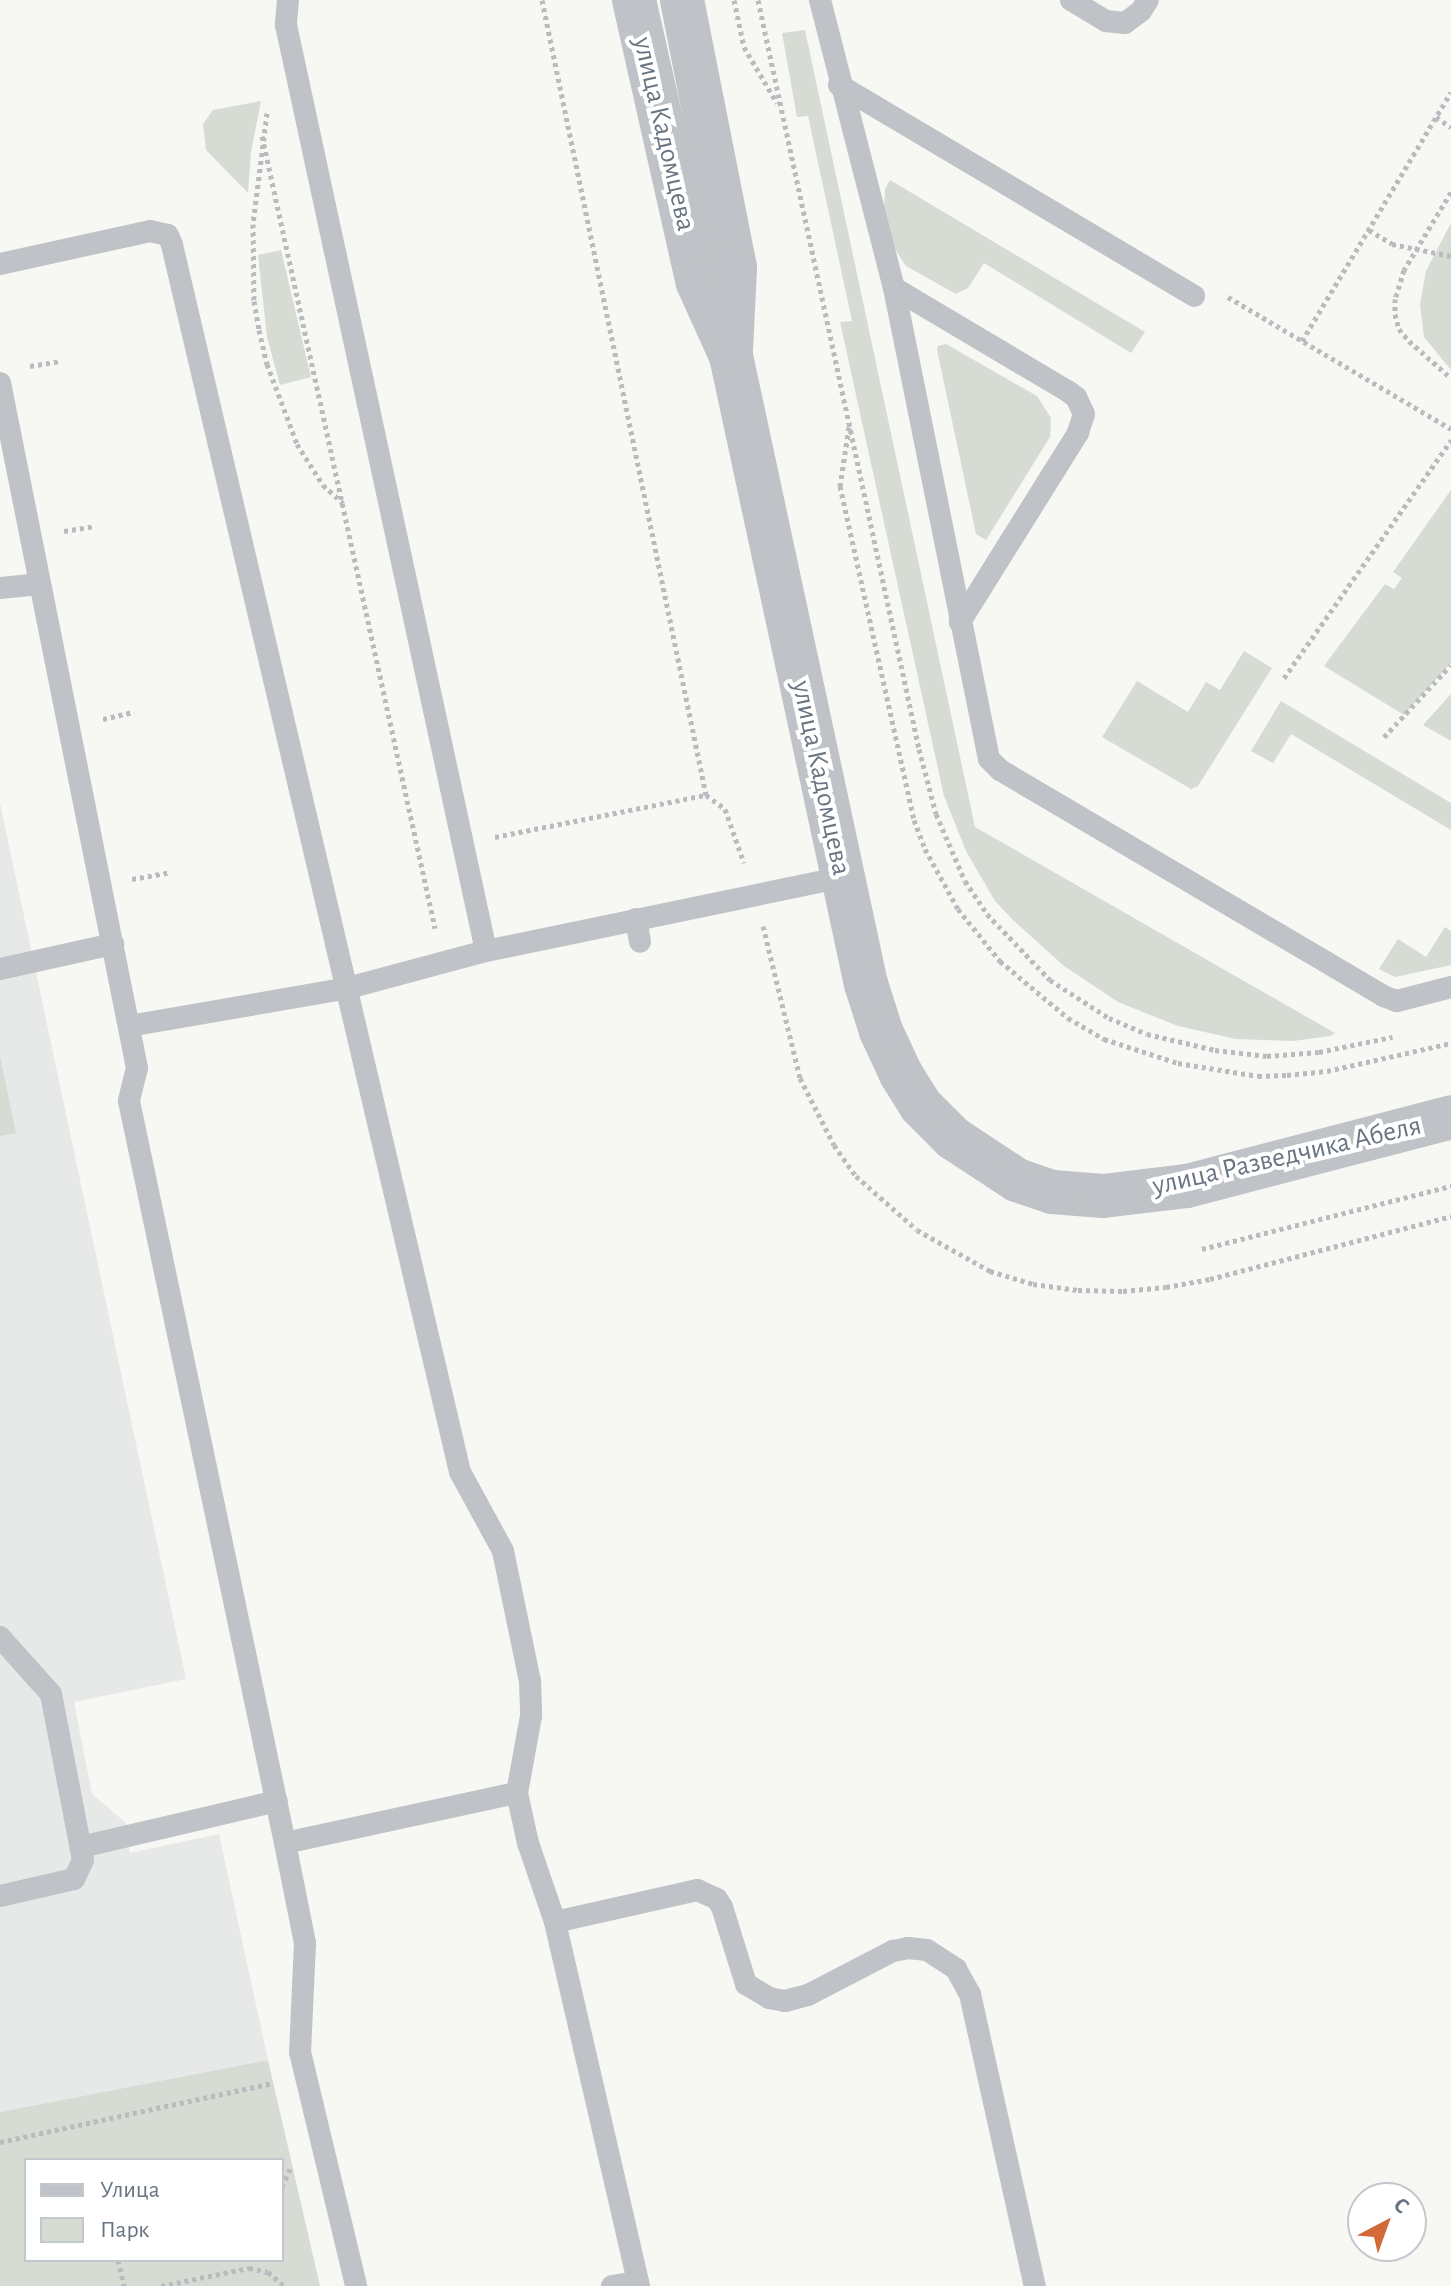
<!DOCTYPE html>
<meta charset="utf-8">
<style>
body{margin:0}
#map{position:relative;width:1451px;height:2286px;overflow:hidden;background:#f7f7f4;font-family:"Alegreya Sans",sans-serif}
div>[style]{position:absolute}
.built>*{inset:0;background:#e7e9e8}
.green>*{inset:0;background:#d6dbd4}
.path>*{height:5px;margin-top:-2.5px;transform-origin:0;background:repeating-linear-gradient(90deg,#b9bbbe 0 4px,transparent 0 8px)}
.lane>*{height:22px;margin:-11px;padding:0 11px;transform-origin:11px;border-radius:11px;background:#bfc2c6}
.street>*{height:44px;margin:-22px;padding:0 22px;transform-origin:22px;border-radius:22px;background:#bfc2c6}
span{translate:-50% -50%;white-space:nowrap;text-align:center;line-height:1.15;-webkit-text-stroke:8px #fff;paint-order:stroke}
.street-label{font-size:28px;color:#697583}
.legend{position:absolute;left:24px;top:2158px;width:260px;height:104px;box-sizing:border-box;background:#fff;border:2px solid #c3c8cd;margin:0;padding:10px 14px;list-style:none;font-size:24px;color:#697583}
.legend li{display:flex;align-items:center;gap:16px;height:40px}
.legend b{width:40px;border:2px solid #c3c8cd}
.north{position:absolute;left:1347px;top:2182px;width:80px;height:80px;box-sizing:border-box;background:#fff;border:2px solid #c3c8cd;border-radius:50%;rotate:41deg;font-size:22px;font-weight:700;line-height:32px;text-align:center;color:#697583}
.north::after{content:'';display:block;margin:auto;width:28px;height:36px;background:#d36938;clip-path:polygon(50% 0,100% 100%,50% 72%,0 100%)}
</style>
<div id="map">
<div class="built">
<div style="clip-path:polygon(0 803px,186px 1679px,74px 1702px,92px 1794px,126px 1823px,130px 1853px,219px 1834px,268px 2060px,0 2112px)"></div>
</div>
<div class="green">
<div style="clip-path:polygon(805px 30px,975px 827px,1335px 1033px,1330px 1036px,1293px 1041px,1236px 1039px,1178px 1026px,1118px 1002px,1064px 966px,1014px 921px,995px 901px,966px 851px,944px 796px,840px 322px,852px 321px,808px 116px,797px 117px,782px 33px)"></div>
<div style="clip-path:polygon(261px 101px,251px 152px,248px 193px,206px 150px,203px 124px,213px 110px)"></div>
<div style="clip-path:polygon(890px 180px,1145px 332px,1131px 353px,984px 263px,968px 288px,956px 294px,906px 266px,895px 249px,884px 207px,885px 189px)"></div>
<div style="clip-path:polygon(1451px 223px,1451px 370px,1424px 337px,1420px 304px,1426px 271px)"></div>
<div style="clip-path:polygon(281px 250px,311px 377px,280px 385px,267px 337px,258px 255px)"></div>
<div style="clip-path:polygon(946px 344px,1037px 396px,1051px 418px,1050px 437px,986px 540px,976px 534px,937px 350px,938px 346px)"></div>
<div style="clip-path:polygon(1451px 490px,1451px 663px,1404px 715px,1324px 666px,1385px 584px,1394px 589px,1402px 578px,1393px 572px)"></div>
<div style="clip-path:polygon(1244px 651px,1272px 668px,1198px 786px,1191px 789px,1102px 737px,1137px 681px,1188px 712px,1206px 682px,1220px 690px)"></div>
<div style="clip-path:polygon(1451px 694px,1451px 741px,1423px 725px)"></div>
<div style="clip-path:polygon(1281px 701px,1451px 803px,1451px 830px,1291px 734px,1273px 763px,1251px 751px)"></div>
<div style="clip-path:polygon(1445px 927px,1451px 931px,1451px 965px,1395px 977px,1379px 969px,1398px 939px,1426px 957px)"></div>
<div style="clip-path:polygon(0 1056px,16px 1133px,0 1136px)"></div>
<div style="clip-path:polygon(evenodd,268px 2060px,320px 2286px,0 2286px,0 2112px,268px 2060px,26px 2160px,282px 2160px,282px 2260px,26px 2260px,26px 2160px)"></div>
</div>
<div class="path">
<div style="left:542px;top:0;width:812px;rotate:78.34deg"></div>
<div style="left:706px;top:795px;width:24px;rotate:36deg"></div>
<div style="left:725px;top:809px;width:57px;rotate:70.6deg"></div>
<div style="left:734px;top:0;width:48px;rotate:78deg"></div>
<div style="left:744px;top:47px;width:65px;rotate:59.5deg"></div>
<div style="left:758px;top:0;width:766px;rotate:77.87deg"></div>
<div style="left:919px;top:749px;width:67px;rotate:75.3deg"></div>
<div style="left:936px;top:814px;width:73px;rotate:66.6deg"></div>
<div style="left:965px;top:881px;width:40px;rotate:56deg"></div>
<div style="left:987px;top:914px;width:91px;rotate:46.3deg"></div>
<div style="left:1050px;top:980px;width:70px;rotate:32.8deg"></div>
<div style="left:1109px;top:1018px;width:41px;rotate:22.8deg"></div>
<div style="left:1147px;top:1034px;width:70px;rotate:13.2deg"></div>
<div style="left:1215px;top:1050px;width:52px;rotate:6.6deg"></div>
<div style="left:1267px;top:1056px;width:52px;rotate:-4.4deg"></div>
<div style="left:1319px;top:1052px;width:75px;rotate:-11.6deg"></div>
<div style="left:267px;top:113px;width:112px;rotate:97.2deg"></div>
<div style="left:253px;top:224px;width:77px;rotate:89.3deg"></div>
<div style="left:254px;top:301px;width:29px;rotate:80deg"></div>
<div style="left:259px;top:330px;width:35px;rotate:77deg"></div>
<div style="left:267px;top:364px;width:85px;rotate:69.4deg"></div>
<div style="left:297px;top:444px;width:49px;rotate:57.6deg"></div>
<div style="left:323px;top:485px;width:27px;rotate:42deg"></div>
<div style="left:1436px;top:117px;width:18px;rotate:34deg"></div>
<div style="left:262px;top:136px;width:811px;rotate:77.68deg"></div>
<div style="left:1451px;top:192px;width:91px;rotate:121.1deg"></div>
<div style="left:1404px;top:270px;width:30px;rotate:107deg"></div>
<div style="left:1395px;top:299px;width:15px;rotate:90deg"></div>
<div style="left:1395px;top:314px;width:16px;rotate:75deg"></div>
<div style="left:1399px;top:329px;width:16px;rotate:50deg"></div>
<div style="left:1409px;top:341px;width:56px;rotate:41.4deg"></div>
<div style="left:1369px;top:230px;width:27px;rotate:31deg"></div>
<div style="left:1392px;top:244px;width:60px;rotate:11.5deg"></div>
<div style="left:1228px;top:297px;width:259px;rotate:30.6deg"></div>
<div style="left:1302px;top:341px;width:290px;rotate:-59.1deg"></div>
<div style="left:30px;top:366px;width:31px;rotate:-9deg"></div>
<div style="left:849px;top:427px;width:60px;rotate:98.7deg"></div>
<div style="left:840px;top:486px;width:342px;rotate:77.5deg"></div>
<div style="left:914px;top:820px;width:31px;rotate:69deg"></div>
<div style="left:925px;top:849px;width:68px;rotate:61.2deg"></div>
<div style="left:958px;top:909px;width:67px;rotate:51.1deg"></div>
<div style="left:1000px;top:961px;width:89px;rotate:40deg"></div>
<div style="left:1068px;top:1018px;width:42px;rotate:30.3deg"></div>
<div style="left:1104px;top:1039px;width:78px;rotate:18deg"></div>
<div style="left:1178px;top:1063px;width:81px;rotate:9.2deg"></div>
<div style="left:1258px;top:1076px;width:29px;rotate:-2deg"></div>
<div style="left:1287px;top:1075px;width:40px;rotate:-5.7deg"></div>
<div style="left:1327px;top:1071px;width:127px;rotate:-12.7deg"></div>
<div style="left:64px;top:531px;width:31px;rotate:-9deg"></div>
<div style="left:1284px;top:678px;width:291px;rotate:-54.9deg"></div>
<div style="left:103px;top:719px;width:32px;rotate:-13deg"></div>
<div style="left:1384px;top:737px;width:98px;rotate:-47.1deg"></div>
<div style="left:495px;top:837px;width:215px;rotate:-11.3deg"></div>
<div style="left:132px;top:879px;width:36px;rotate:-10deg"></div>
<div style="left:763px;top:926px;width:156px;rotate:76.3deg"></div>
<div style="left:800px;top:1078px;width:75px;rotate:63.1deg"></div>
<div style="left:834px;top:1145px;width:38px;rotate:55deg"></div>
<div style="left:856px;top:1176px;width:81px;rotate:41.5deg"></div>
<div style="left:917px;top:1230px;width:84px;rotate:29.3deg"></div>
<div style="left:990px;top:1271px;width:45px;rotate:16.8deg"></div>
<div style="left:1033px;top:1284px;width:45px;rotate:7.6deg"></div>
<div style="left:1078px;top:1290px;width:45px;rotate:1.3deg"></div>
<div style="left:1123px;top:1291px;width:43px;rotate:-5.3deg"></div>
<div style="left:1166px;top:1287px;width:45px;rotate:-10.3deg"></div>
<div style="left:1210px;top:1279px;width:249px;rotate:-14.6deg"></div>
<div style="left:1202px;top:1249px;width:257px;rotate:-14.2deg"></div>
<div style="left:0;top:2142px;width:279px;rotate:-12.2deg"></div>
<div style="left:282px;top:2187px;width:20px;rotate:-66deg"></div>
<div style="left:118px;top:2260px;width:27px;rotate:77deg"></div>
<div style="left:161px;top:2286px;width:90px;rotate:-11.6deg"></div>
<div style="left:249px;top:2268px;width:19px;rotate:12deg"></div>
<div style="left:268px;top:2272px;width:21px;rotate:41deg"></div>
</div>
<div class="lane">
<div style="left:288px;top:0;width:25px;rotate:95deg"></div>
<div style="left:286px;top:25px;width:947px;rotate:77.81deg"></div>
<div style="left:820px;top:0;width:297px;rotate:75.6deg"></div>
<div style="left:894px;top:288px;width:480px;rotate:78.6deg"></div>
<div style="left:989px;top:759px;width:16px;rotate:45deg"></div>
<div style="left:1000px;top:770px;width:445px;rotate:30.5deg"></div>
<div style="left:1383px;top:996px;width:15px;rotate:20deg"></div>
<div style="left:1397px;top:1001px;width:56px;rotate:-14.5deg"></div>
<div style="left:1071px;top:0;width:41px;rotate:31deg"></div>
<div style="left:1106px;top:21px;width:19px;rotate:6deg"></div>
<div style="left:1125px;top:23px;width:20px;rotate:-37deg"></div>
<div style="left:1141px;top:11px;width:13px;rotate:-58deg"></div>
<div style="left:839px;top:85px;width:413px;rotate:30.7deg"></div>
<div style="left:0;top:264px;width:154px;rotate:-12.4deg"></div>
<div style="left:150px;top:231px;width:18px;rotate:13deg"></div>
<div style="left:168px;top:235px;width:11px;rotate:68deg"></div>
<div style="left:172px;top:245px;width:1260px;rotate:76.79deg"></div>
<div style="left:460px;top:1472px;width:90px;rotate:61.4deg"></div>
<div style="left:503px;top:1551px;width:133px;rotate:78.3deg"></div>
<div style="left:530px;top:1681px;width:35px;rotate:88deg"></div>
<div style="left:531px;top:1716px;width:78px;rotate:100.3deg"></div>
<div style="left:517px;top:1793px;width:51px;rotate:77.6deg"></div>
<div style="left:528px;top:1843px;width:83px;rotate:71.1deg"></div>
<div style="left:555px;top:1922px;width:374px;rotate:77deg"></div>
<div style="left:894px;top:288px;width:204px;rotate:30.7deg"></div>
<div style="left:1069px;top:392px;width:9px;rotate:36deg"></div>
<div style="left:1076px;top:397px;width:19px;rotate:65deg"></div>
<div style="left:1084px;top:414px;width:20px;rotate:108deg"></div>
<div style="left:1078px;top:433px;width:223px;rotate:122deg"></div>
<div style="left:0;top:383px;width:699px;rotate:78.69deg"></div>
<div style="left:137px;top:1068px;width:34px;rotate:104deg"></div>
<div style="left:129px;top:1101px;width:758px;rotate:78.13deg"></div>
<div style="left:285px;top:1843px;width:237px;rotate:-12.2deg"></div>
<div style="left:0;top:588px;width:40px;rotate:-5.7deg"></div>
<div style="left:636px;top:919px;width:23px;rotate:80deg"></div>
<div style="left:0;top:969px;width:116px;rotate:-12.5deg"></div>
<div style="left:129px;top:1026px;width:222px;rotate:-9.8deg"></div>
<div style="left:348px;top:988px;width:143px;rotate:-15deg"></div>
<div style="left:486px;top:951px;width:365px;rotate:-11.7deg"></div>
<div style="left:0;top:1637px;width:76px;rotate:48.2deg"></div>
<div style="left:51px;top:1694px;width:169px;rotate:79.1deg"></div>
<div style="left:83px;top:1860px;width:21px;rotate:115deg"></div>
<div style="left:74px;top:1879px;width:76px;rotate:167.1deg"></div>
<div style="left:285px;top:1843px;width:102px;rotate:78.7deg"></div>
<div style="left:305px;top:1943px;width:109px;rotate:92.6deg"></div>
<div style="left:300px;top:2052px;width:241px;rotate:76.5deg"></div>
<div style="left:81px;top:1847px;width:201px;rotate:-13.2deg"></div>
<div style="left:555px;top:1922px;width:146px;rotate:-12.7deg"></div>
<div style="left:697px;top:1890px;width:22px;rotate:24deg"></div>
<div style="left:717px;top:1899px;width:9px;rotate:58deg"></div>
<div style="left:722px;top:1907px;width:81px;rotate:72.7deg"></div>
<div style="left:746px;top:1984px;width:27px;rotate:31deg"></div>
<div style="left:769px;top:1998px;width:16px;rotate:11deg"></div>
<div style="left:785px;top:2001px;width:24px;rotate:-15deg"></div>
<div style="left:808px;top:1995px;width:96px;rotate:-27.4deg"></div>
<div style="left:893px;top:1951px;width:15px;rotate:-11deg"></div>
<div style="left:908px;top:1948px;width:19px;rotate:6deg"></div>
<div style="left:927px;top:1950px;width:35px;rotate:33deg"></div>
<div style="left:956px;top:1969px;width:29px;rotate:61deg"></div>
<div style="left:970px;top:1994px;width:299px;rotate:77.5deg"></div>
<div style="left:612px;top:2286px;width:26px;rotate:-9deg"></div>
</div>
<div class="street">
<div style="left:634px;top:0;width:290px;rotate:77.3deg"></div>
<div style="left:698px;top:283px;width:80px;rotate:65.7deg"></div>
<div style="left:731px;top:356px;width:642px;rotate:77.87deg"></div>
<div style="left:866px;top:984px;width:49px;rotate:72.3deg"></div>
<div style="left:881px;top:1031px;width:47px;rotate:65.1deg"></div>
<div style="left:901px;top:1074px;width:38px;rotate:58deg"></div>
<div style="left:921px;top:1106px;width:45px;rotate:45deg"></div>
<div style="left:953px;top:1138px;width:77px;rotate:33.3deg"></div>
<div style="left:1017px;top:1180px;width:37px;rotate:19deg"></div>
<div style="left:1052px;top:1192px;width:51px;rotate:4.5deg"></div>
<div style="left:1103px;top:1196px;width:85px;rotate:-6.8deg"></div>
<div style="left:1187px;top:1186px;width:273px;rotate:-14.6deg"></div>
<div style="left:682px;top:0;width:273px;rotate:78.8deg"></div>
<div style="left:735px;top:268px;width:82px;rotate:92.8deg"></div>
</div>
<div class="street-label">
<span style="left:664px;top:134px;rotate:77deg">улица Кадомцева</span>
<span style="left:821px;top:778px;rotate:78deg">улица Кадомцева</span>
<span style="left:1287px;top:1156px;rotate:-13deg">улица Разведчика Абеля</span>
</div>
<ul class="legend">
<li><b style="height:10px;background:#bfc2c6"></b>Улица</li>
<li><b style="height:22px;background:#d6dbd4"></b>Парк</li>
</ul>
<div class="north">С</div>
</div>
